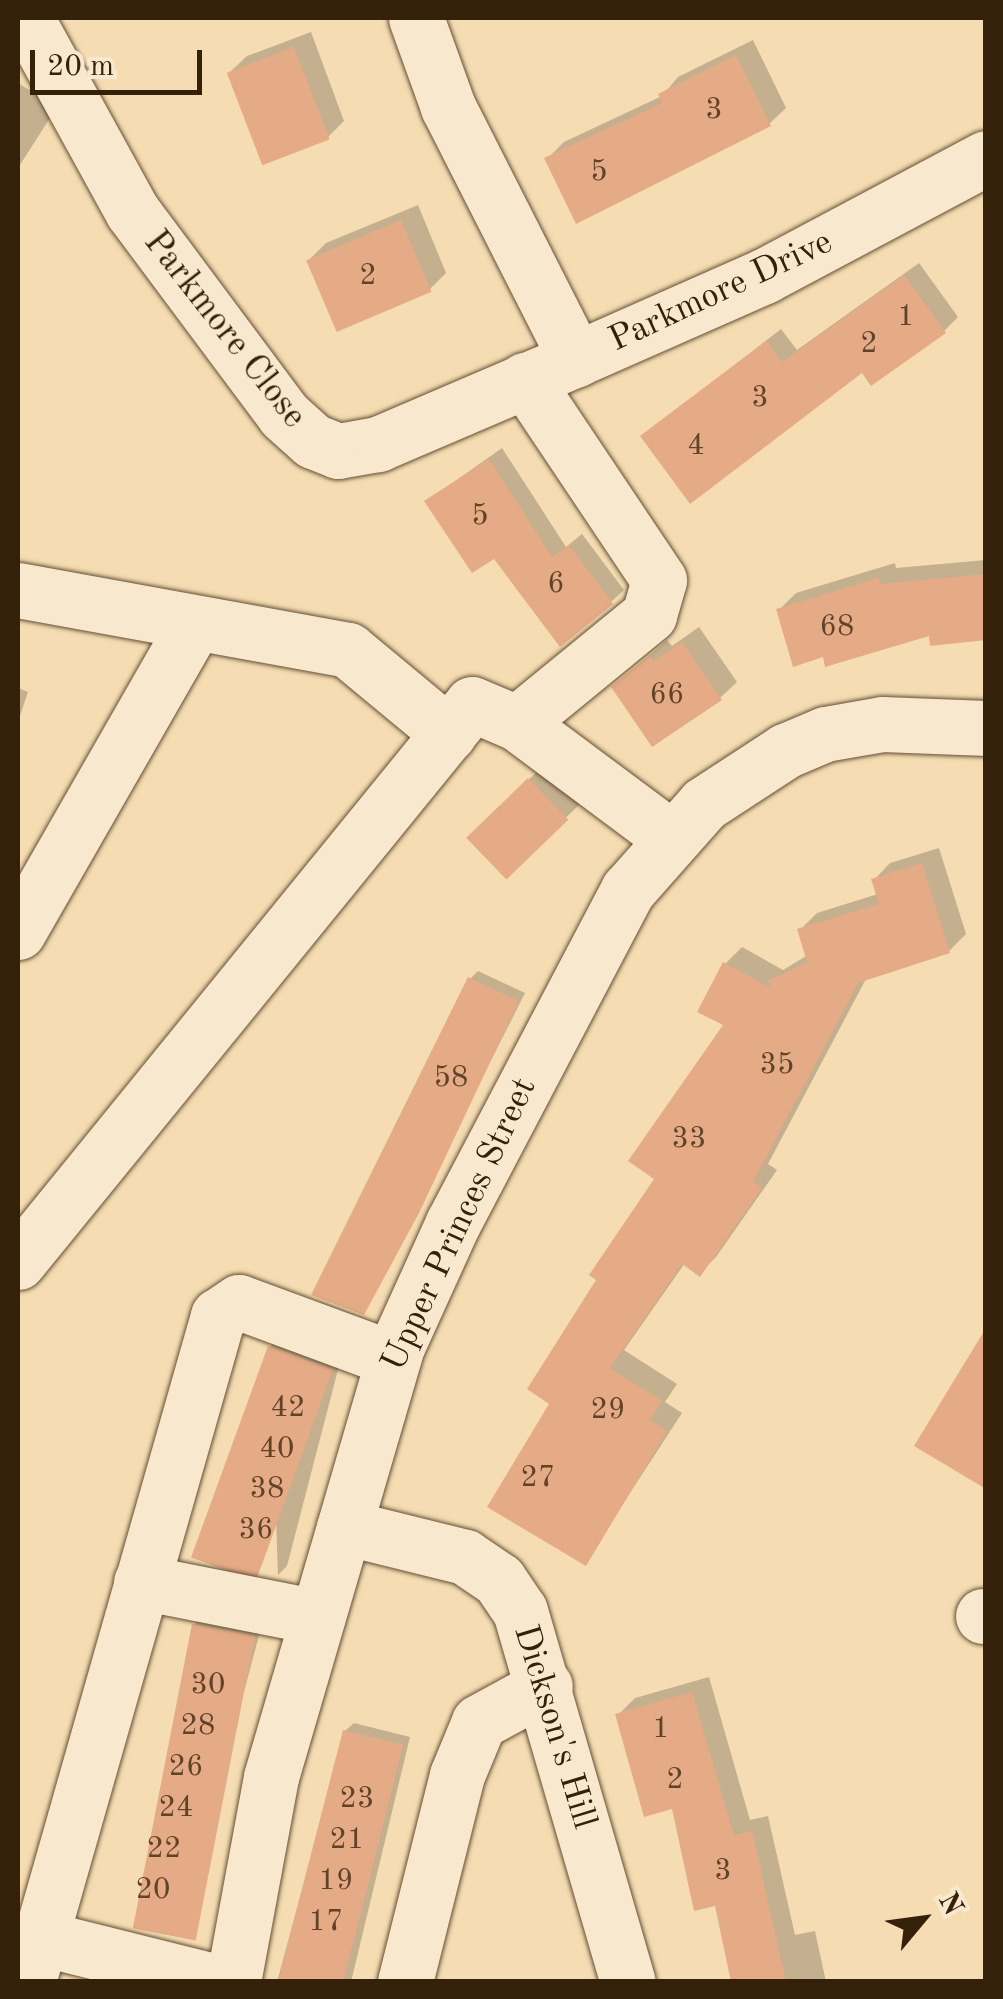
<!DOCTYPE html>
<style>
body{margin:0}
#map{position:relative;width:1003px;height:1999px;overflow:hidden;background:#f5dcb2;font-family:"Old Standard TT",serif}
div>[style]{position:absolute}
.shadow>*{inset:0;background:#0003;transform-origin:0 0}
.building>*{inset:0;background:#e5ab87;transform-origin:0 0}
.roads{filter:drop-shadow(0 0 2px #654f34) drop-shadow(0 0 2px #654f34)}
.minor>*{height:55px;margin:-27.5px;padding:0 27.5px;transform-origin:27.5px;border-radius:27.5px;background:#f8e8cd}
span{translate:-50% -50%;white-space:nowrap;text-align:center;line-height:1.15;-webkit-text-stroke:9px #f8e8cd;paint-order:stroke}
.number-label{font-size:30px;color:#614329}
.number-label span{-webkit-text-stroke-width:0}
.street-label{font-size:35px;color:#35200a}
.frame{position:absolute;inset:0;border:20px solid #35200a;pointer-events:none}
.north{position:absolute;left:873px;top:1869px;width:100px;height:100px;-webkit-text-stroke:8px #f8e8cd;paint-order:stroke;rotate:61deg;font-size:28px;font-weight:700;line-height:40px;text-align:center;color:#35200a}
.north::after{content:'';display:block;margin:auto;width:35px;height:45px;background:#35200a;clip-path:polygon(50% 0,100% 100%,50% 72%,0 100%)}
.scale{position:absolute;left:30px;top:50px;width:172px;height:45px;box-sizing:border-box;border:5px solid #35200a;border-top:0;padding-left:12px;font-size:30px;line-height:35px;white-space:nowrap;color:#35200a;-webkit-text-stroke:8px #f8e8cd;paint-order:stroke}
</style>
<div id="map">
<div class="shadow">
<div style="clip-path:polygon(311px 32px,344px 121px,327px 138px,230px 72px,247px 56px)"></div>
<div style="clip-path:polygon(753px 40px,786px 108px,769px 124px,547px 159px,564px 142px,662px 96px,678px 77px)"></div>
<div style="clip-path:polygon(18px 83px,57px 107px,18px 168px)"></div>
<div style="clip-path:polygon(418px 205px,446px 273px,429px 290px,309px 260px,326px 243px)"></div>
<div style="clip-path:polygon(919px 263px,958px 317px,944px 331px,862px 370px,643px 436px,781px 329px,797px 350px)"></div>
<div style="clip-path:polygon(502px 448px,566px 547px,582px 534px,624px 590px,611px 602px,494px 555px,427px 501px)"></div>
<div style="clip-path:polygon(986px 560px,986px 637px,931px 632px,825px 654px,779px 610px,796px 593px,895px 563px,896px 568px)"></div>
<div style="clip-path:polygon(699px 627px,737px 682px,720px 698px,614px 687px,667px 640px,672px 646px)"></div>
<div style="clip-path:polygon(18px 688px,28px 692px,18px 722px)"></div>
<div style="left:546px;top:763px;width:53px;height:106px;rotate:46deg"></div>
<div style="clip-path:polygon(939px 848px,966px 934px,949px 951px,867px 977px,768px 1164px,777px 1170px,716px 1257px,700px 1273px,685px 1263px,624px 1350px,677px 1384px,665px 1402px,682px 1413px,585px 1562px,552px 1403px,726px 1024px,725px 964px,742px 947px,783px 970px,808px 955px,800px 930px,817px 913px,878px 894px,874px 880px,890px 863px)"></div>
<div style="clip-path:polygon(478px 971px,525px 993px,364px 1312px,470px 979px)"></div>
<div style="clip-path:polygon(278px 1339px,340px 1362px,287px 1566px,278px 1575px,270px 1347px)"></div>
<div style="clip-path:polygon(203px 1617px,261px 1628px,181px 1928px,173px 1936px,194px 1625px)"></div>
<div style="clip-path:polygon(709px 1677px,750px 1820px,768px 1816px,795px 1935px,815px 1931px,826px 1982px,734px 1982px,717px 1903px,673px 1806px,618px 1715px,635px 1698px)"></div>
<div style="clip-path:polygon(354px 1723px,410px 1737px,351px 1982px,277px 1982px,345px 1731px)"></div>
</div>
<div class="building">
<div style="left:294px;top:47px;width:99px;height:72px;rotate:69deg"></div>
<div style="clip-path:polygon(736px 55px,771px 126px,576px 224px,544px 158px,662px 103px,658px 94px)"></div>
<div style="left:401px;top:220px;width:78px;height:103px;rotate:67deg"></div>
<div style="clip-path:polygon(904px 275px,946px 333px,871px 386px,862px 373px,690px 504px,640px 436px,766px 341px,782px 362px)"></div>
<div style="clip-path:polygon(489px 459px,552px 557px,569px 545px,613px 604px,560px 647px,494px 559px,472px 573px,424px 501px)"></div>
<div style="clip-path:polygon(986px 574px,986px 640px,930px 646px,929px 636px,825px 667px,823px 657px,793px 667px,776px 609px,878px 578px,880px 584px)"></div>
<div style="clip-path:polygon(682px 642px,722px 700px,652px 747px,611px 687px,650px 655px,654px 661px)"></div>
<div style="left:528px;top:778px;width:58px;height:86px;rotate:46deg"></div>
<div style="clip-path:polygon(922px 863px,950px 953px,858px 983px,753px 1182px,762px 1188px,700px 1277px,682px 1264px,610px 1368px,662px 1401px,650px 1420px,667px 1431px,586px 1566px,487px 1507px,549px 1404px,527px 1389px,596px 1280px,589px 1275px,654px 1179px,628px 1161px,723px 1025px,697px 1012px,723px 962px,771px 988px,768px 981px,807px 962px,797px 929px,879px 904px,871px 879px)"></div>
<div style="clip-path:polygon(468px 977px,519px 1001px,419px 1213px,364px 1315px,311px 1295px)"></div>
<div style="clip-path:polygon(986px 1328px,986px 1489px,914px 1446px)"></div>
<div style="left:268px;top:1346px;width:69px;height:225px;rotate:20deg"></div>
<div style="left:192px;top:1624px;width:64px;height:310px;rotate:11deg"></div>
<div style="clip-path:polygon(692px 1692px,734px 1835px,752px 1831px,786px 1982px,731px 1982px,715px 1906px,694px 1911px,672px 1809px,644px 1817px,615px 1714px)"></div>
<div style="clip-path:polygon(343px 1730px,403px 1745px,367px 1889px,343px 1982px,278px 1982px)"></div>
</div>
<div class="roads">
<div class="minor">
<div style="left:26px;top:18px;width:220px;rotate:61.2deg"></div>
<div style="left:132px;top:211px;width:254px;rotate:53.3deg"></div>
<div style="left:284px;top:415px;width:39px;rotate:42deg"></div>
<div style="left:313px;top:441px;width:27px;rotate:22deg"></div>
<div style="left:338px;top:451px;width:41px;rotate:-9.9deg"></div>
<div style="left:378px;top:444px;width:215px;rotate:-23.2deg"></div>
<div style="left:416px;top:18px;width:95px;rotate:70.2deg"></div>
<div style="left:448px;top:107px;width:283px;rotate:63.1deg"></div>
<div style="left:576px;top:359px;width:206px;rotate:-23.8deg"></div>
<div style="left:764px;top:276px;width:251px;rotate:-28deg"></div>
<div style="left:18px;top:590px;width:335px;rotate:10.3deg"></div>
<div style="left:348px;top:650px;width:131px;rotate:39.7deg"></div>
<div style="left:517px;top:723px;width:171px;rotate:-39.3deg"></div>
<div style="left:649px;top:615px;width:36px;rotate:-74deg"></div>
<div style="left:659px;top:580px;width:241px;rotate:-123.8deg"></div>
<div style="left:18px;top:932px;width:356px;rotate:-60.2deg"></div>
<div style="left:18px;top:1262px;width:719px;rotate:-50.87deg"></div>
<div style="left:472px;top:704px;width:49px;rotate:22.9deg"></div>
<div style="left:517px;top:723px;width:191px;rotate:36.7deg"></div>
<div style="left:344px;top:1527px;width:125px;rotate:13.9deg"></div>
<div style="left:465px;top:1557px;width:41px;rotate:34.1deg"></div>
<div style="left:499px;top:1580px;width:37px;rotate:56deg"></div>
<div style="left:520px;top:1611px;width:386px;rotate:73.8deg"></div>
<div style="left:141px;top:1582px;width:180px;rotate:11.2deg"></div>
<div style="left:983px;top:1616px;width:3px"></div>
<div style="left:37px;top:1937px;width:186px;rotate:14deg"></div>
<div style="left:28px;top:1982px;width:693px;rotate:-74.08deg"></div>
<div style="left:218px;top:1316px;width:25px;rotate:-34deg"></div>
<div style="left:239px;top:1302px;width:164px;rotate:20.3deg"></div>
<div style="left:233px;top:1982px;width:208px;rotate:-79.5deg"></div>
<div style="left:271px;top:1777px;width:451px;rotate:-73.7deg"></div>
<div style="left:398px;top:1344px;width:133px;rotate:-65.6deg"></div>
<div style="left:453px;top:1223px;width:376px;rotate:-62.3deg"></div>
<div style="left:628px;top:890px;width:115px;rotate:-48.5deg"></div>
<div style="left:704px;top:804px;width:97px;rotate:-33.2deg"></div>
<div style="left:785px;top:751px;width:43px;rotate:-23deg"></div>
<div style="left:825px;top:734px;width:59px;rotate:-9.8deg"></div>
<div style="left:883px;top:724px;width:103px;rotate:2.2deg"></div>
<div style="left:405px;top:1982px;width:213px;rotate:-75.9deg"></div>
<div style="left:457px;top:1775px;width:57px;rotate:-67.5deg"></div>
<div style="left:479px;top:1722px;width:75px;rotate:-28.6deg"></div>
</div>
</div>
<div class="number-label">
<span style="left:714px;top:110px">3</span>
<span style="left:599px;top:172px">5</span>
<span style="left:368px;top:276px">2</span>
<span style="left:906px;top:317px">1</span>
<span style="left:869px;top:344px">2</span>
<span style="left:760px;top:398px">3</span>
<span style="left:696px;top:446px">4</span>
<span style="left:480px;top:516px">5</span>
<span style="left:556px;top:584px">6</span>
<span style="left:837px;top:627px">68</span>
<span style="left:667px;top:695px">66</span>
<span style="left:777px;top:1065px">35</span>
<span style="left:451px;top:1078px">58</span>
<span style="left:689px;top:1139px">33</span>
<span style="left:288px;top:1408px">42</span>
<span style="left:608px;top:1410px">29</span>
<span style="left:277px;top:1449px">40</span>
<span style="left:538px;top:1478px">27</span>
<span style="left:267px;top:1489px">38</span>
<span style="left:256px;top:1530px">36</span>
<span style="left:208px;top:1685px">30</span>
<span style="left:198px;top:1726px">28</span>
<span style="left:661px;top:1729px">1</span>
<span style="left:186px;top:1767px">26</span>
<span style="left:675px;top:1780px">2</span>
<span style="left:357px;top:1799px">23</span>
<span style="left:176px;top:1808px">24</span>
<span style="left:347px;top:1840px">21</span>
<span style="left:164px;top:1849px">22</span>
<span style="left:723px;top:1871px">3</span>
<span style="left:336px;top:1881px">19</span>
<span style="left:153px;top:1890px">20</span>
<span style="left:326px;top:1922px">17</span>
</div>
<div class="street-label">
<span style="left:721px;top:292px;rotate:-25deg">Parkmore Drive</span>
<span style="left:224px;top:330px;rotate:52deg">Parkmore Close</span>
<span style="left:460px;top:1225px;rotate:-65deg">Upper Princes Street</span>
<span style="left:554px;top:1727px;rotate:73deg">Dickson's Hill</span>
</div>
<div class="frame"></div>
<div class="north">N</div>
<div class="scale">20 m</div>
</div>
